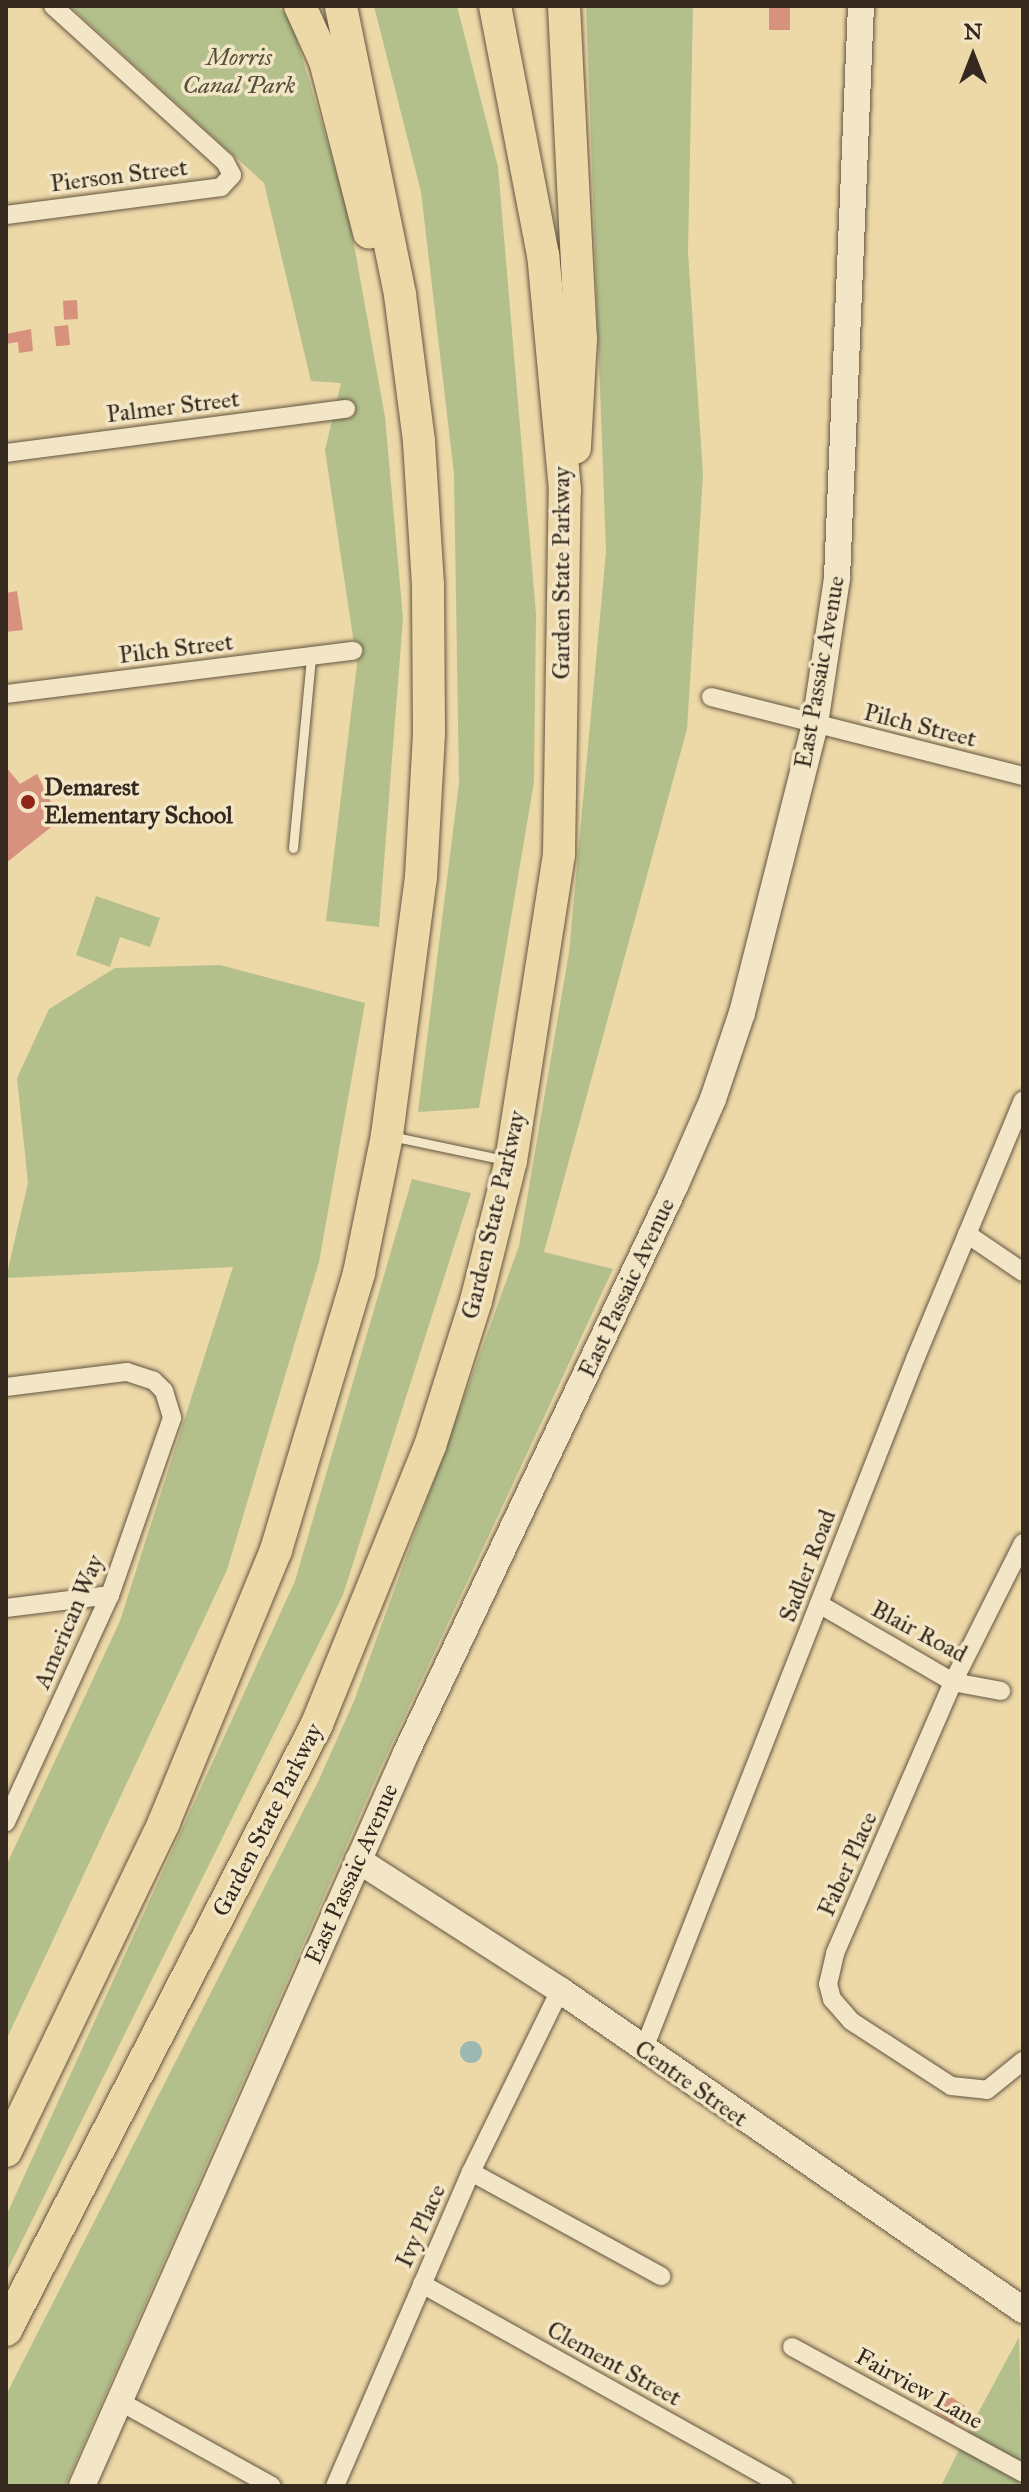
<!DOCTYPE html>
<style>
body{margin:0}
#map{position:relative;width:1029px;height:2492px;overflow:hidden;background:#edd8a8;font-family:"IM FELL Great Primer",serif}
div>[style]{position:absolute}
.green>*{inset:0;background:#b3c08b}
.water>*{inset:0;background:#9cb8b2}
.round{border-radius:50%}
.building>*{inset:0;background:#d7927d;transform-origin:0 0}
.roads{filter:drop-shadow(0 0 2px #635541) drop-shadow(0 0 2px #635541)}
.lane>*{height:9px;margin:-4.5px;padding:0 4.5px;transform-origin:4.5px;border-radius:4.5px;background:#f3e6c6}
.street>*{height:18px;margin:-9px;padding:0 9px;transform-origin:9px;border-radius:9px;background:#f3e6c6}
.secondary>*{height:26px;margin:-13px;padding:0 13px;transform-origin:13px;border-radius:13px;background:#f3e6c6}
.highway>*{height:32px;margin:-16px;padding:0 16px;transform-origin:16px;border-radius:16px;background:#edd8a8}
.dots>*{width:22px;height:22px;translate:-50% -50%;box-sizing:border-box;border:4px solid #f3e6c6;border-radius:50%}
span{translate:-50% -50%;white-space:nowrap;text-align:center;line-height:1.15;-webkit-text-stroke:7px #f3e6c6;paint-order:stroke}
.park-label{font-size:24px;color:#544f3a;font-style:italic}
.street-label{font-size:24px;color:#35291f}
.poi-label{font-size:24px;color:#35291f;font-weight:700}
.left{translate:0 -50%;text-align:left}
.frame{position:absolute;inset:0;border:8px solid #35291f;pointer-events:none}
.north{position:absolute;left:933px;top:16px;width:80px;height:80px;-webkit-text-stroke:6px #f3e6c6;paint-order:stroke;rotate:0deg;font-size:22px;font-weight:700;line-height:32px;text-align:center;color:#35291f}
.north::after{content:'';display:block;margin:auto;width:28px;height:36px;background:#35291f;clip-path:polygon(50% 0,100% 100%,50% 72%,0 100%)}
</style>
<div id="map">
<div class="green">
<div style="clip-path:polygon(70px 6px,277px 6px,291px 20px,348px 211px,385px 417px,403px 618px,379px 927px,326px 921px,357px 664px,325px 450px,341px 383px,311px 381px,264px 183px)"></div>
<div style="clip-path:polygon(374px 6px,457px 6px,498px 167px,536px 614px,534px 782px,479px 1108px,418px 1112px,459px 783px,454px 474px,421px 192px)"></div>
<div style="clip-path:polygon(586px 6px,693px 6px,688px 252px,703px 474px,687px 729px,544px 1252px,613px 1269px,380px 1769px,65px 2486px,6px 2486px,6px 2395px,318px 1782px,354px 1701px,519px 1246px,569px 952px,606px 552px)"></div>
<div style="clip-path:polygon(96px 896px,160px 918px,150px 947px,120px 937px,110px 967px,76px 955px)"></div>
<div style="clip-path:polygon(220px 965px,365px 1003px,319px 1262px,227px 1570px,6px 2040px,6px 1866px,120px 1621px,233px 1267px,6px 1278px,28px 1183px,17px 1078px,49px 1009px,115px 968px)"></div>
<div style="clip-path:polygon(412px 1179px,471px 1193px,343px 1595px,6px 2273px,6px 2216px,295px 1581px)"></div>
<div style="clip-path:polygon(1019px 2337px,1023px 2486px,941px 2486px,970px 2428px)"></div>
</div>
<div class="water">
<div class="round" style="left:460px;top:2041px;width:22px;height:22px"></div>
</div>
<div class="building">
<div style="left:769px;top:6px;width:21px;height:24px"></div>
<div style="left:77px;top:300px;width:19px;height:14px;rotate:87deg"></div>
<div style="left:68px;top:325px;width:20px;height:14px;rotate:84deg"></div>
<div style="clip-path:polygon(31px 329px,33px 351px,19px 353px,18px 342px,6px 344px,6px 334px)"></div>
<div style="clip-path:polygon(17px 591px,23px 630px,6px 632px,6px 593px)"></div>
<div style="clip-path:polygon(6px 767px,20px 784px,37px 774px,60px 820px,6px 863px)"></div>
<div style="left:947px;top:2394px;width:22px;height:21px;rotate:34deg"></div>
</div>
<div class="roads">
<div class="lane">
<div style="left:293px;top:848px;width:193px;rotate:-84.6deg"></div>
<div style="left:391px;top:1136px;width:116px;rotate:11.9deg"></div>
</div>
<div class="street">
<div style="left:6px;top:215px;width:217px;rotate:-7.4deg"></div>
<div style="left:221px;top:187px;width:16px;rotate:-47deg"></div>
<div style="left:232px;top:175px;width:15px;rotate:-118deg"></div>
<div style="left:225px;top:162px;width:232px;rotate:-137.8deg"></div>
<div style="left:6px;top:453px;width:343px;rotate:-7.4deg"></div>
<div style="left:6px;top:694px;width:350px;rotate:-7.1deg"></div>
<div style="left:711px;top:697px;width:322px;rotate:14.2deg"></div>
<div style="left:967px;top:1234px;width:68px;rotate:34.2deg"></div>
<div style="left:6px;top:1387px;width:122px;rotate:-7.1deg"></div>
<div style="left:127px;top:1372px;width:28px;rotate:18deg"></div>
<div style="left:154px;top:1381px;width:14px;rotate:45deg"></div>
<div style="left:164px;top:1391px;width:28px;rotate:73deg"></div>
<div style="left:172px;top:1418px;width:188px;rotate:109.3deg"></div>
<div style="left:110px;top:1595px;width:250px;rotate:114.6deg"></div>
<div style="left:1023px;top:1543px;width:156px;rotate:116.7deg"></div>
<div style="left:953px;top:1682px;width:296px;rotate:113.5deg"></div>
<div style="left:835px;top:1954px;width:31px;rotate:103deg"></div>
<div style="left:828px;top:1984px;width:16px;rotate:75deg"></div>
<div style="left:832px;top:1999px;width:29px;rotate:49deg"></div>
<div style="left:851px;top:2021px;width:119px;rotate:33deg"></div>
<div style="left:951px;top:2086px;width:36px;rotate:6deg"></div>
<div style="left:987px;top:2090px;width:46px;rotate:-38.9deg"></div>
<div style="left:819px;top:1604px;width:155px;rotate:30.2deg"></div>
<div style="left:953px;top:1682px;width:49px;rotate:10.6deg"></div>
<div style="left:6px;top:1608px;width:105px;rotate:-7.1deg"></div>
<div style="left:643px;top:2051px;width:746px;rotate:-68.53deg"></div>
<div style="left:916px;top:1357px;width:278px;rotate:-67.4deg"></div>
<div style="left:471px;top:2172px;width:217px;rotate:28.7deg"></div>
<div style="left:422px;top:2284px;width:415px;rotate:29.2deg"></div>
<div style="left:792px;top:2347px;width:263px;rotate:28.6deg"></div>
<div style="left:119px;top:2401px;width:175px;rotate:29.1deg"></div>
<div style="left:335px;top:2486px;width:342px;rotate:-66.6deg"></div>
<div style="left:471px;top:2172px;width:203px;rotate:-63.9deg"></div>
</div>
<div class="secondary">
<div style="left:358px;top:1860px;width:240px;rotate:32.8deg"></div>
<div style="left:560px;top:1990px;width:563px;rotate:34.65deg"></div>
<div style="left:82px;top:2486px;width:801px;rotate:-66.15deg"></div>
<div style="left:406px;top:1753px;width:628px;rotate:-64.62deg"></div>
<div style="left:675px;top:1186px;width:95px;rotate:-66.4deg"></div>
<div style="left:713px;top:1099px;width:91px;rotate:-71.4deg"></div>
<div style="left:742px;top:1013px;width:298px;rotate:-75.8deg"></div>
<div style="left:815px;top:724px;width:148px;rotate:-81.4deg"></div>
<div style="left:837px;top:578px;width:573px;rotate:-87.6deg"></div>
</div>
<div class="highway">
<div style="left:300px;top:6px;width:60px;rotate:65.6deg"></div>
<div style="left:325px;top:61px;width:177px;rotate:75.6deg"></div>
<div style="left:564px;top:6px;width:333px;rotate:87.1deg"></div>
<div style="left:581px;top:339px;width:109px;rotate:93.2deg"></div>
<div style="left:6px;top:2151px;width:365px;rotate:-64.3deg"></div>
<div style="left:164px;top:1822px;width:294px;rotate:-67.6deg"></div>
<div style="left:276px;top:1550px;width:289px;rotate:-73.3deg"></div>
<div style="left:359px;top:1273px;width:141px;rotate:-78.5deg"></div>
<div style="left:387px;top:1135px;width:260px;rotate:-82.5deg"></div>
<div style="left:421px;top:877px;width:144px;rotate:-86.8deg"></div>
<div style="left:429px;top:733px;width:148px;rotate:-90.4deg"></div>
<div style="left:428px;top:585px;width:144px;rotate:-93.6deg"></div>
<div style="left:419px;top:441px;width:148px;rotate:-97.4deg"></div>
<div style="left:400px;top:294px;width:294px;rotate:-101.6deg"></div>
<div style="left:6px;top:2330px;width:681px;rotate:-62.83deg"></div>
<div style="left:317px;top:1724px;width:300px;rotate:-67.9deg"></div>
<div style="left:430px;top:1446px;width:152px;rotate:-72.4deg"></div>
<div style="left:476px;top:1301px;width:144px;rotate:-76deg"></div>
<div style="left:511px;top:1161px;width:310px;rotate:-81.1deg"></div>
<div style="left:559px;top:855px;width:365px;rotate:-89.1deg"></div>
<div style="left:565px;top:490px;width:236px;rotate:-95.3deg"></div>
<div style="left:543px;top:255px;width:254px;rotate:-100.9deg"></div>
</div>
</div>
<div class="dots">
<div style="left:28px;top:802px;background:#8f2418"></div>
</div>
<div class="park-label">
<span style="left:239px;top:72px">Morris<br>Canal Park</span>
</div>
<div class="street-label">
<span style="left:119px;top:176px;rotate:-7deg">Pierson Street</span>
<span style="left:173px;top:407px;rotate:-7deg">Palmer Street</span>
<span style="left:562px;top:573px;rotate:-90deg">Garden State Parkway</span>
<span style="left:176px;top:649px;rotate:-7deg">Pilch Street</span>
<span style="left:820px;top:672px;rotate:-80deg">East Passaic Avenue</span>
<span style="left:920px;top:726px;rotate:14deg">Pilch Street</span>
<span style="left:494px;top:1215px;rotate:-77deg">Garden State Parkway</span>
<span style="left:627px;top:1288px;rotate:-65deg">East Passaic Avenue</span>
<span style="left:808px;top:1566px;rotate:-69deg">Sadler Road</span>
<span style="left:69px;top:1622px;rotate:-67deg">American Way</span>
<span style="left:919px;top:1632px;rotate:28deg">Blair Road</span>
<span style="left:268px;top:1820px;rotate:-63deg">Garden State Parkway</span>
<span style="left:848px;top:1864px;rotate:-66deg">Faber Place</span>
<span style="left:352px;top:1874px;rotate:-66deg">East Passaic Avenue</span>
<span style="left:691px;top:2084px;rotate:35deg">Centre Street</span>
<span style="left:421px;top:2226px;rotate:-66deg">Ivy Place</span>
<span style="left:614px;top:2364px;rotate:29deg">Clement Street</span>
<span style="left:919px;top:2389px;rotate:29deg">Fairview Lane</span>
</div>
<div class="poi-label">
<span class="left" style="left:44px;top:802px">Demarest<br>Elementary School</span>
</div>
<div class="frame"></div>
<div class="north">N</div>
</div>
